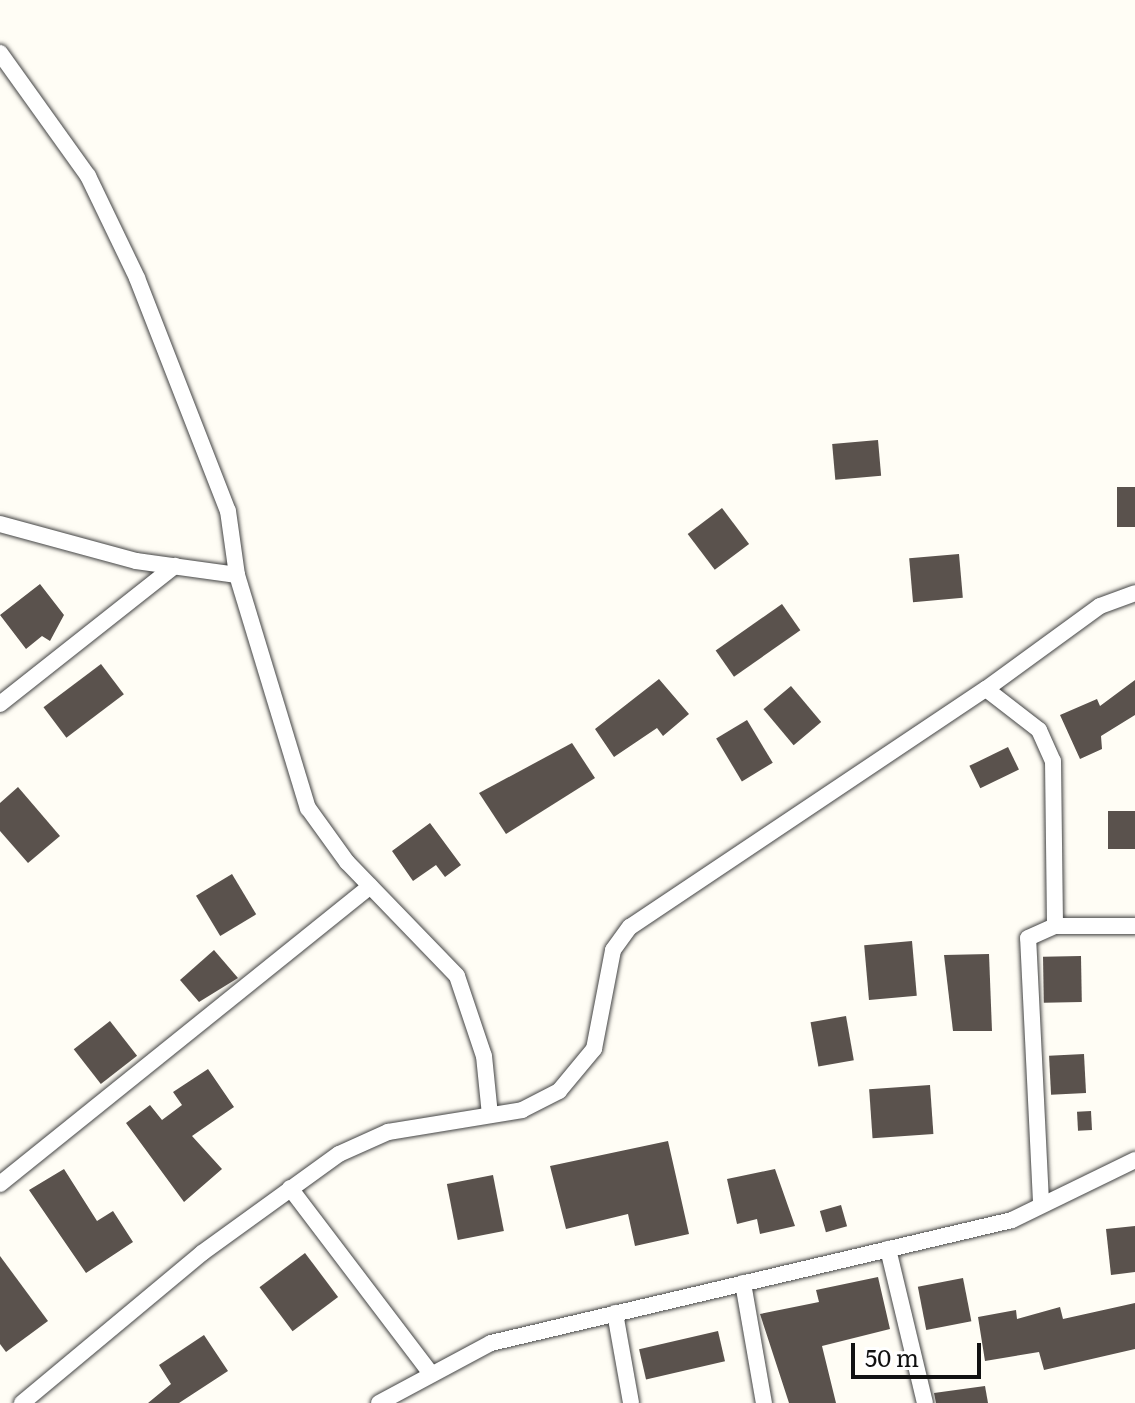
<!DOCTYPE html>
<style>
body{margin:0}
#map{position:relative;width:1135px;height:1403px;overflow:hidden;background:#fffdf5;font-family:Literata,serif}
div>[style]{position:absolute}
.building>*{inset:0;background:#5a524d;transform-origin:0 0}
.roads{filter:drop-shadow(0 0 2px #444) drop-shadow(0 0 2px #444)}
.street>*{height:16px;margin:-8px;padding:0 8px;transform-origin:8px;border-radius:8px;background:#fff}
span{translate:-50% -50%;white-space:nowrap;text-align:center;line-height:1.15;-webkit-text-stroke:8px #fff;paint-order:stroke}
.scale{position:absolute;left:851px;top:1343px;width:130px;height:36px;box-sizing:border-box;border:4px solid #111;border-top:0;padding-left:10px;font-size:24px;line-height:28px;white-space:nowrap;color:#111;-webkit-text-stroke:6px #fff;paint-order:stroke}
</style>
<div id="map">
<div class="building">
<div style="left:878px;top:440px;width:36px;height:46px;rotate:85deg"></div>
<div style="left:1117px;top:487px;width:18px;height:40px"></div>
<div style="left:722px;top:508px;width:45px;height:43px;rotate:53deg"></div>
<div style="left:959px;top:554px;width:44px;height:50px;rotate:85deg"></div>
<div style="clip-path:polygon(40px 584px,64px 615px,50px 641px,42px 636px,26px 649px,0 615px)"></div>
<div style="left:782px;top:604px;width:32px;height:81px;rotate:55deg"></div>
<div style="left:101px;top:664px;width:38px;height:72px;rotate:53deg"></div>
<div style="clip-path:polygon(659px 679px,689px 714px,663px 736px,657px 728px,614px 757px,595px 729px)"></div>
<div style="clip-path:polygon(1135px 680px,1135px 715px,1101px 736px,1102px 749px,1080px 759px,1060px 715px,1097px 699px,1100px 706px)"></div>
<div style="left:791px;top:686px;width:47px;height:36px;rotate:50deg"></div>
<div style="left:747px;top:720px;width:50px;height:36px;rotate:59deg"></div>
<div style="clip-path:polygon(572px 743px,595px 778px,506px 834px,479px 793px)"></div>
<div style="left:1008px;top:747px;width:25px;height:43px;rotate:64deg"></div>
<div style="clip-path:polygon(18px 787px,60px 836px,28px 863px,0 831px,0 803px)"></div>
<div style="left:1108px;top:811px;width:27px;height:38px"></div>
<div style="clip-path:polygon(430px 823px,461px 865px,445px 877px,436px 865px,413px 881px,392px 851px)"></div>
<div style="left:232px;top:874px;width:47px;height:42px;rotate:59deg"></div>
<div style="left:912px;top:941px;width:55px;height:48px;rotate:85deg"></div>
<div style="clip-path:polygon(214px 950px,238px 978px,199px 1002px,180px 980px)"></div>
<div style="clip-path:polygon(989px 954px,992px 1031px,953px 1031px,944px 955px)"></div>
<div style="left:1081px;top:956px;width:46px;height:38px;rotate:89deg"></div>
<div style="left:846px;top:1016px;width:45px;height:36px;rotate:80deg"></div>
<div style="left:110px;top:1021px;width:44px;height:46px;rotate:52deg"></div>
<div style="left:1084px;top:1054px;width:39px;height:35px;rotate:87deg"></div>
<div style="clip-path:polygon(208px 1069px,234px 1107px,192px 1136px,222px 1169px,184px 1202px,126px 1123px,150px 1105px,162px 1120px,182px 1105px,173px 1092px)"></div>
<div style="left:930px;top:1085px;width:49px;height:61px;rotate:86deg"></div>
<div style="left:1091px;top:1111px;width:19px;height:14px;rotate:87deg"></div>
<div style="clip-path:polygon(668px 1141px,689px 1234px,635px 1246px,628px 1214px,566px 1229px,550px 1166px)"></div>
<div style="clip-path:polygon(64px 1169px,97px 1221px,113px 1211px,133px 1242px,86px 1273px,29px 1190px)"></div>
<div style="clip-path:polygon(775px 1169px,795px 1226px,760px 1234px,757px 1219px,737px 1224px,727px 1179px)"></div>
<div style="left:493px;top:1175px;width:57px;height:47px;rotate:79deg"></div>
<div style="left:841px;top:1205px;width:22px;height:22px;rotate:74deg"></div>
<div style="clip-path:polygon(1135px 1226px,1135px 1272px,1111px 1275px,1106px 1229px)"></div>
<div style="left:305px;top:1253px;width:55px;height:57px;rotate:53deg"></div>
<div style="clip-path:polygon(0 1256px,48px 1321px,6px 1352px,0 1344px)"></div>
<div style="clip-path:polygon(878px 1277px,890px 1329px,822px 1346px,836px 1403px,789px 1403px,760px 1314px,819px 1302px,816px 1290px)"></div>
<div style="left:963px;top:1278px;width:44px;height:46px;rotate:79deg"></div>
<div style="clip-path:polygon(1135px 1303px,1135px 1349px,1044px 1370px,1039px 1352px,985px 1361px,978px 1317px,1016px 1310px,1017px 1319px,1060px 1307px,1063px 1319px)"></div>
<div style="left:718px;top:1331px;width:31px;height:81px;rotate:77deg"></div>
<div style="clip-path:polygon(204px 1335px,228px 1371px,179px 1403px,148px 1403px,171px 1384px,159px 1365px)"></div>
<div style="clip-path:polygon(985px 1386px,988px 1403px,936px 1403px,934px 1393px)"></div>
</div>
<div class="roads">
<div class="street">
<div style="left:0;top:53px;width:151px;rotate:54.4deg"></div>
<div style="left:88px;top:176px;width:113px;rotate:64.3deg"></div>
<div style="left:137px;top:278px;width:250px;rotate:68.7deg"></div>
<div style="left:228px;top:511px;width:65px;rotate:82deg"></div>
<div style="left:237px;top:575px;width:244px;rotate:73.1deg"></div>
<div style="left:308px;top:808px;width:67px;rotate:54.2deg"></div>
<div style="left:347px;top:862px;width:158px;rotate:46deg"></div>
<div style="left:457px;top:976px;width:84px;rotate:71.4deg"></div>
<div style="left:484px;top:1056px;width:59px;rotate:84.2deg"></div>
<div style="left:0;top:524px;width:141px;rotate:15.2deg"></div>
<div style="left:136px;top:561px;width:102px;rotate:7.9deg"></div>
<div style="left:986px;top:689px;width:141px;rotate:-36.1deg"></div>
<div style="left:1100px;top:606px;width:37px;rotate:-20deg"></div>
<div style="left:0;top:704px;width:223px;rotate:-38.3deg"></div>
<div style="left:0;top:1184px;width:475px;rotate:-38.8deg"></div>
<div style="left:290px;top:1188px;width:230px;rotate:52.8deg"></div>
<div style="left:1041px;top:1202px;width:264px;rotate:-92.8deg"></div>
<div style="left:1028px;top:938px;width:30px;rotate:-24deg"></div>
<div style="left:1055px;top:926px;width:80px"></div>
<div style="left:888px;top:1249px;width:158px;rotate:76.5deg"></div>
<div style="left:743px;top:1283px;width:122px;rotate:80.1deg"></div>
<div style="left:615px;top:1313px;width:91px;rotate:79.9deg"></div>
<div style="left:22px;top:1403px;width:234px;rotate:-39.8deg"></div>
<div style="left:202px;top:1253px;width:169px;rotate:-35.9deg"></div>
<div style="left:339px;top:1154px;width:54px;rotate:-24.2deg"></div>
<div style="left:388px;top:1132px;width:136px;rotate:-9.3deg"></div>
<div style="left:522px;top:1110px;width:42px;rotate:-27.2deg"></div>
<div style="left:559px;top:1091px;width:55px;rotate:-50.2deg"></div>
<div style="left:594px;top:1049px;width:101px;rotate:-79.1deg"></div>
<div style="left:613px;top:950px;width:29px;rotate:-54deg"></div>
<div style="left:630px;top:927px;width:428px;rotate:-33.8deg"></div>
<div style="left:986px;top:689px;width:67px;rotate:37.7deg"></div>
<div style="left:1039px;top:730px;width:34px;rotate:66deg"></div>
<div style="left:1053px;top:761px;width:165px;rotate:89.3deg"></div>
<div style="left:379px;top:1403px;width:127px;rotate:-28.2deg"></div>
<div style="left:491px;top:1343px;width:535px;rotate:-13.28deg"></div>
<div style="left:1012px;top:1220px;width:137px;rotate:-26deg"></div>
</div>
</div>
<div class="scale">50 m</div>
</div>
